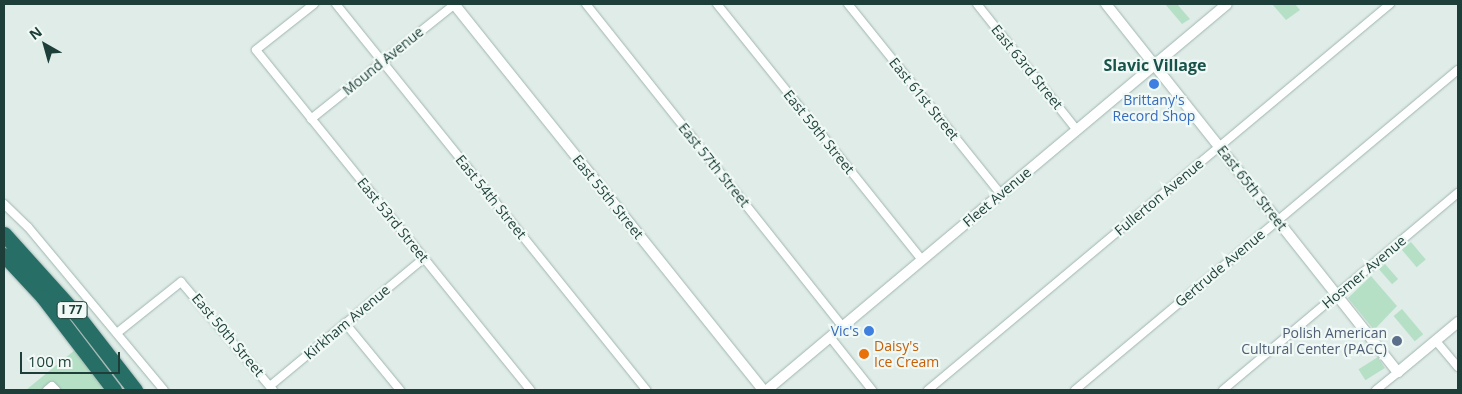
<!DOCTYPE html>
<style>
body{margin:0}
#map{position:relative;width:1462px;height:394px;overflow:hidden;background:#dfece8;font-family:"Open Sans",sans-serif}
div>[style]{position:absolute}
.green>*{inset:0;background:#b6e0c6;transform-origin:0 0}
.roads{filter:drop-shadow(0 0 1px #a1b5b0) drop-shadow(0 0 1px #a1b5b0)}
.minor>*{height:8px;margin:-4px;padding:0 4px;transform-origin:4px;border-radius:4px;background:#fff}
.tertiary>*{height:10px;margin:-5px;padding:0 5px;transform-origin:5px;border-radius:5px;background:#fff}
.motorway>*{height:15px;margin:-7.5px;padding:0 7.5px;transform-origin:7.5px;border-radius:7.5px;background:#276e67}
.dots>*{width:14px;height:14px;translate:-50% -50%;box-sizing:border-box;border:2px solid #f0f9f5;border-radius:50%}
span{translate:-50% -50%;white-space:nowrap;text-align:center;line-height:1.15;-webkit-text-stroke:4.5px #f0f9f5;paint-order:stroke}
.shield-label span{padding:1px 4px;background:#f0f9f5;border:1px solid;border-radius:4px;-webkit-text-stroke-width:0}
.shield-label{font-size:12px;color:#1e3f39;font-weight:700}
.street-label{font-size:14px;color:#1e3f39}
.shop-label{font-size:14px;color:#366cbe}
.right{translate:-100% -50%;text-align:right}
.service-label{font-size:14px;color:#4e5e75}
.food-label{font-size:14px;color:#c56008}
.left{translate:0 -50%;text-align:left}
.quarter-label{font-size:16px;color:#18534b;font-weight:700}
.frame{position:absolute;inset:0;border:5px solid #1e3f39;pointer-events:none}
.north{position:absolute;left:20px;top:20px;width:50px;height:50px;-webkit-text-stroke:4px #f0f9f5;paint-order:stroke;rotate:322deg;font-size:14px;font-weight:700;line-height:20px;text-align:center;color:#1e3f39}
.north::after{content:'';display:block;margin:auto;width:18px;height:22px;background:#1e3f39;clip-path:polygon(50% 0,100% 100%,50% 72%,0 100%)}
.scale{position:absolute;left:20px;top:352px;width:100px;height:22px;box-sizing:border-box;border:2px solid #1e3f39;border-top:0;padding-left:6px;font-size:15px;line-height:18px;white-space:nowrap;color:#1e3f39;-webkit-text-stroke:4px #f0f9f5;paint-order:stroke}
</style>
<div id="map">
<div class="green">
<div style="clip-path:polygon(1165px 4px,1177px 4px,1190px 19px,1182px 24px)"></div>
<div style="clip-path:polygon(1272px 4px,1295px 4px,1300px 10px,1286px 20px)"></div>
<div style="left:1411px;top:242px;width:23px;height:12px;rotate:50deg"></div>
<div style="left:1385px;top:264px;width:20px;height:8px;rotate:49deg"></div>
<div style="clip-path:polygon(1371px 276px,1397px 306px,1374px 330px,1348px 298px)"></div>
<div style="left:1402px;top:309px;width:33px;height:11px;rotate:50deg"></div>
<div style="clip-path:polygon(81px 345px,114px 390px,26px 390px)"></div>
<div style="left:1378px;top:357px;width:13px;height:23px;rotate:58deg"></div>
</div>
<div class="roads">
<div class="minor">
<div style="left:314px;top:4px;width:74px;rotate:141.6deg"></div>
<div style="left:256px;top:50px;width:437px;rotate:51.1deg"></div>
<div style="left:336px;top:4px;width:495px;rotate:51.2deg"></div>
<div style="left:586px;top:4px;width:411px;rotate:51.5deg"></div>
<div style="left:717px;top:4px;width:328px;rotate:51.3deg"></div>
<div style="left:848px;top:4px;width:244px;rotate:51.2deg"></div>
<div style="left:977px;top:4px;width:161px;rotate:51.6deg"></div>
<div style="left:311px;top:119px;width:184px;rotate:-38.6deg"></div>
<div style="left:4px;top:204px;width:33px;rotate:44deg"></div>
<div style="left:28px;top:227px;width:212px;rotate:50.2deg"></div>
<div style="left:345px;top:323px;width:87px;rotate:50.6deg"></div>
<div style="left:117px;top:333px;width:82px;rotate:-38.6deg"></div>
<div style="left:181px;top:282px;width:142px;rotate:49.6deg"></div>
<div style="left:830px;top:337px;width:68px;rotate:51.6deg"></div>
<div style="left:1436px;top:341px;width:34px;rotate:50deg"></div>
<div style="left:270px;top:386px;width:200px;rotate:-39.7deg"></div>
<div style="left:47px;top:390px;width:6px;rotate:-39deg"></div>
<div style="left:52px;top:386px;width:6px;rotate:45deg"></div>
<div style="left:928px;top:390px;width:602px;rotate:-39.88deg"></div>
<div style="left:1075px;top:390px;width:499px;rotate:-39.9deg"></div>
<div style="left:1223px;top:390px;width:307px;rotate:-40deg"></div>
<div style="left:1376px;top:390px;width:28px;rotate:-39deg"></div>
</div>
<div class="tertiary">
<div style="left:454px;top:4px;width:494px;rotate:51.3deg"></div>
<div style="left:1106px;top:4px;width:470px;rotate:51.6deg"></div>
<div style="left:1398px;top:372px;width:78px;rotate:-39.8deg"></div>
<div style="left:767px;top:390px;width:600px;rotate:-40deg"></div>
</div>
<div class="motorway">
<div style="left:4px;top:234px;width:109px;rotate:48deg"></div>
<div style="left:77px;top:315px;width:95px;rotate:52.3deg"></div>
<div style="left:4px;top:255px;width:57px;rotate:47.1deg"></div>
<div style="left:43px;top:297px;width:117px;rotate:52.6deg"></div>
</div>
</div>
<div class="dots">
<div style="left:1154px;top:84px;background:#3f7fe0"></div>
<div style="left:869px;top:331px;background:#3f7fe0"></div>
<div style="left:1397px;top:341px;background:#5c6f8a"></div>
<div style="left:864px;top:354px;background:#e8710a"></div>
</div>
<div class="shield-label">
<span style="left:72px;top:310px">I 77</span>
</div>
<div class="street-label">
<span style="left:383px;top:61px;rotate:-39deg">Mound Avenue</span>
<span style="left:1027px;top:67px;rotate:51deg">East 63rd Street</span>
<span style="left:924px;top:99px;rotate:51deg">East 61st Street</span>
<span style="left:819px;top:132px;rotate:51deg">East 59th Street</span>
<span style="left:714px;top:165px;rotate:51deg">East 57th Street</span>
<span style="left:1252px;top:188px;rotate:52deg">East 65th Street</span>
<span style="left:491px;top:197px;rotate:51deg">East 54th Street</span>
<span style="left:608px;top:197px;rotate:51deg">East 55th Street</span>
<span style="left:997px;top:197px;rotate:-40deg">Fleet Avenue</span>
<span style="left:1159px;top:197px;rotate:-40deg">Fullerton Avenue</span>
<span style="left:393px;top:220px;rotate:51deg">East 53rd Street</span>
<span style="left:1220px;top:268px;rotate:-40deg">Gertrude Avenue</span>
<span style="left:1364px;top:272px;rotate:-40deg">Hosmer Avenue</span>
<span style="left:347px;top:322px;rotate:-40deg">Kirkham Avenue</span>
<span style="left:228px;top:335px;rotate:50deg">East 50th Street</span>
</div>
<div class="shop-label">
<span style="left:1154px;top:108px">Brittany's<br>Record Shop</span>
<span class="right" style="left:859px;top:331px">Vic's</span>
</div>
<div class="service-label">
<span class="right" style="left:1387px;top:341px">Polish American<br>Cultural Center (PACC)</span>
</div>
<div class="food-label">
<span class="left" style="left:874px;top:354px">Daisy's<br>Ice Cream</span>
</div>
<div class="quarter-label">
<span style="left:1155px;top:65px">Slavic Village</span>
</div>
<div class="frame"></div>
<div class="north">N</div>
<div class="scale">100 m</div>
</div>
